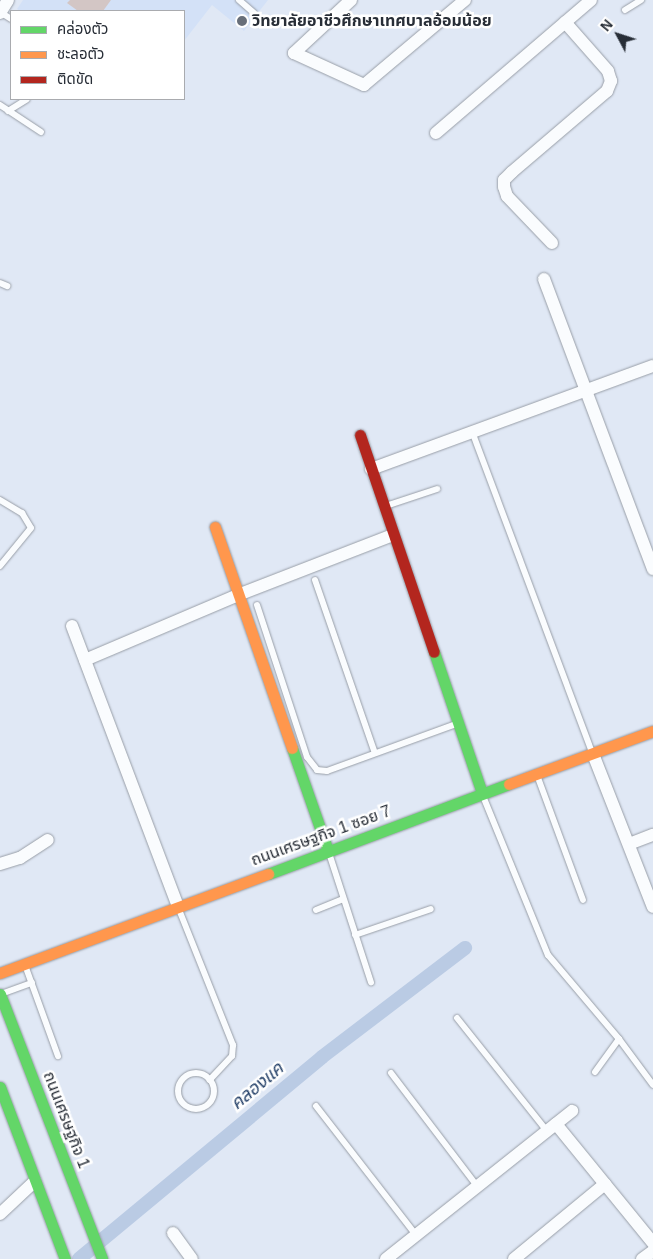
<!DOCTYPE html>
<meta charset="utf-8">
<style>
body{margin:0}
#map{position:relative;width:653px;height:1259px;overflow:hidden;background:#e0e8f5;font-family:Arial,"Noto Sans Thai",sans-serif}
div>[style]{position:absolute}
.built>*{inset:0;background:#d3e1f7}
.green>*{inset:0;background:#d3c6c5}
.canal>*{height:14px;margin:-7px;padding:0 7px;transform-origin:7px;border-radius:7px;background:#bacbe4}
.roads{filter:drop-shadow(0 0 1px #989ea7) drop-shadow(0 0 1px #989ea7)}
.lane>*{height:6px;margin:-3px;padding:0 3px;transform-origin:3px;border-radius:3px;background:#fafcfe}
.lane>.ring{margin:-3px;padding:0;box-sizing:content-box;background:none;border:6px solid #fafcfe;border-radius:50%}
.street>*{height:12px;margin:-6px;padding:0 6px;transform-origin:6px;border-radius:6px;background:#fafcfe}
.fast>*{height:11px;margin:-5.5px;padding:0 5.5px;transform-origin:5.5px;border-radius:5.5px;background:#63d668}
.slow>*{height:11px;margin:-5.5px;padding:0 5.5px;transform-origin:5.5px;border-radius:5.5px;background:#ff974d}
.jam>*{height:11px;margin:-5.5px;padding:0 5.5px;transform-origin:5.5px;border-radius:5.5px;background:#b3261e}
.dots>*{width:14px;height:14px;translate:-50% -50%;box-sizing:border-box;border:2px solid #fff;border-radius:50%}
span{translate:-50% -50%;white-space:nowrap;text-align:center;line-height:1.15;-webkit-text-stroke:5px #fff;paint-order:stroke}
.poi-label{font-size:16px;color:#282e37;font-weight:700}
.left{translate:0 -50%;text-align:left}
.street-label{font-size:16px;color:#282e37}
.water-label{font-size:18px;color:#254169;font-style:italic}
.legend{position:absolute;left:10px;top:10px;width:175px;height:90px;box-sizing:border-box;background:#fff;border:1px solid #a9abaf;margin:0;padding:6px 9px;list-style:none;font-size:15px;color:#282e37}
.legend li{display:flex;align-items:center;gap:10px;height:25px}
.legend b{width:25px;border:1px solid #a9abaf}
.north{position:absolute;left:593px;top:10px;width:50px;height:50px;-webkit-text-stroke:4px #fff;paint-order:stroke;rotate:310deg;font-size:14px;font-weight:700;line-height:20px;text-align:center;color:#282e37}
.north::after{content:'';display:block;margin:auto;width:18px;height:22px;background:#282e37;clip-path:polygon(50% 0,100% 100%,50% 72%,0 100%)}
</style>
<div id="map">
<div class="built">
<div style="clip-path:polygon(23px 0,268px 0,244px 31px,212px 5px,184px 41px,184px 11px,20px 11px,17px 9px)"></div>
</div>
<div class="green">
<div style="clip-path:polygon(70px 0,111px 0,103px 11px,78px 11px,67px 3px)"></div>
</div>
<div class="canal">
<div style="left:79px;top:1259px;width:316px;rotate:-39.7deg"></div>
<div style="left:322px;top:1057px;width:180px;rotate:-37.3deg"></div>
</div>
<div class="roads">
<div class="lane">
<div style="left:239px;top:0;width:20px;rotate:41deg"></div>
<div style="left:625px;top:10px;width:19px;rotate:-32deg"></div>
<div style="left:0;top:12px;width:13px;rotate:32deg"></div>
<div style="left:0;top:105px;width:49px;rotate:33.4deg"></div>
<div style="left:8px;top:111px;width:22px;rotate:-32deg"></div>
<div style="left:0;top:283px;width:8px;rotate:23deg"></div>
<div style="left:473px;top:434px;width:340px;rotate:69.5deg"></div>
<div style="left:0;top:500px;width:26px;rotate:31deg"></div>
<div style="left:22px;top:513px;width:17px;rotate:59deg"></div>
<div style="left:31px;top:528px;width:49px;rotate:129.2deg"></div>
<div style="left:386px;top:506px;width:54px;rotate:-18.4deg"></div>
<div style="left:315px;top:580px;width:183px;rotate:70.9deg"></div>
<div style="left:257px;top:605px;width:160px;rotate:71.8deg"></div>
<div style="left:307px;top:757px;width:16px;rotate:52deg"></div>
<div style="left:317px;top:770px;width:10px;rotate:6deg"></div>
<div style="left:327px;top:771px;width:137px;rotate:-20deg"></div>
<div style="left:537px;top:775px;width:133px;rotate:69.8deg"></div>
<div style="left:483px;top:796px;width:172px;rotate:67.8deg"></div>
<div style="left:548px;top:955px;width:110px;rotate:49.8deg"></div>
<div style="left:619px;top:1039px;width:57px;rotate:53.5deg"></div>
<div style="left:329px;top:853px;width:136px;rotate:72deg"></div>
<div style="left:178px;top:907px;width:149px;rotate:68.3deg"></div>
<div style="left:233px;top:1045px;width:11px;rotate:95deg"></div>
<div style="left:232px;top:1056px;width:33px;rotate:133deg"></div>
<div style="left:316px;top:910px;width:29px;rotate:-22deg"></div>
<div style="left:355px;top:935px;width:80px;rotate:-18.9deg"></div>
<div style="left:25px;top:965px;width:97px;rotate:70.1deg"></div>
<div style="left:1px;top:994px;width:33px;rotate:-20deg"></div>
<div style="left:457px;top:1018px;width:144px;rotate:51.5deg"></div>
<div style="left:595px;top:1072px;width:41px;rotate:-54deg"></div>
<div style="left:391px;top:1073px;width:142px;rotate:52.7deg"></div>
<div class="ring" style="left:178px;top:1073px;width:30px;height:30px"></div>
<div style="left:316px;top:1106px;width:163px;rotate:52.2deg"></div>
</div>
<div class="street">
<div style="left:351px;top:0;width:78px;rotate:137.1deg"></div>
<div style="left:294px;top:53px;width:77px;rotate:24.6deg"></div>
<div style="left:364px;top:85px;width:132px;rotate:-40.1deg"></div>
<div style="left:0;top:13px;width:15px;rotate:-58deg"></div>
<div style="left:436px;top:133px;width:204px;rotate:-40.6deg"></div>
<div style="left:552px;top:243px;width:65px;rotate:-133.8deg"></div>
<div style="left:507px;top:196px;width:9px;rotate:-108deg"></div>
<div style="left:504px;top:187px;width:7px;rotate:-90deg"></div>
<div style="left:504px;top:180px;width:11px;rotate:-45deg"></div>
<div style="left:512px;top:172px;width:125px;rotate:-40.5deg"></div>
<div style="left:607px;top:91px;width:11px;rotate:-68deg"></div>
<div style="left:611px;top:81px;width:10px;rotate:-107deg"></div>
<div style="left:608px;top:71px;width:65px;rotate:-131.3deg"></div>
<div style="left:544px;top:279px;width:310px;rotate:69.4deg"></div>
<div style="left:371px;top:469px;width:300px;rotate:-20.1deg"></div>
<div style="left:72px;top:626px;width:300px;rotate:69.3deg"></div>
<div style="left:85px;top:660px;width:166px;rotate:-23deg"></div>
<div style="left:238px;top:595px;width:166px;rotate:-21.2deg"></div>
<div style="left:593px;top:754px;width:164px;rotate:68.6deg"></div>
<div style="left:629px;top:844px;width:26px;rotate:-21deg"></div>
<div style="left:0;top:864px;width:21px;rotate:-17deg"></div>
<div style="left:20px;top:858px;width:33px;rotate:-33deg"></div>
<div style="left:556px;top:1124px;width:154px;rotate:50.8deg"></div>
<div style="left:0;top:1214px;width:48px;rotate:-43.3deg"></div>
<div style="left:173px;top:1233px;width:32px;rotate:54deg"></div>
<div style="left:386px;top:1259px;width:238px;rotate:-38.5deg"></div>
<div style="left:514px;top:1259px;width:118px;rotate:-39.5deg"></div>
<div style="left:642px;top:1259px;width:14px;rotate:-36deg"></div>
</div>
<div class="fast">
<div style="left:434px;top:652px;width:149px;rotate:71.2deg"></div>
<div style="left:292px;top:748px;width:109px;rotate:70.7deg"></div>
<div style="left:268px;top:874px;width:257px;rotate:-20.5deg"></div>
<div style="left:0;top:994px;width:284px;rotate:68.9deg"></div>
<div style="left:0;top:1087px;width:184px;rotate:69.3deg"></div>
</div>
<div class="slow">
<div style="left:215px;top:527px;width:234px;rotate:70.8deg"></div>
<div style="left:509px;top:784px;width:153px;rotate:-20.2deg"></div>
<div style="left:0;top:973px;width:286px;rotate:-20.3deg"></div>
</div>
<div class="jam">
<div style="left:360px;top:435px;width:229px;rotate:71.2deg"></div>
</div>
</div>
<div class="dots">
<div style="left:242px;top:21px;background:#686f7a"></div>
</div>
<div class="poi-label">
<span class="left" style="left:252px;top:21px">วิทยาลัยอาชีวศึกษาเทศบาลอ้อมน้อย</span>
</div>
<div class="street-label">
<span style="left:321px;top:836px;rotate:-20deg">ถนนเศรษฐกิจ 1 ซอย 7</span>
<span style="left:66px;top:1120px;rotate:69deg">ถนนเศรษฐกิจ 1</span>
</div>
<div class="water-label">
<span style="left:257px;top:1086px;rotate:-40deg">คลองแค</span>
</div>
<ul class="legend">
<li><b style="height:6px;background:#63d668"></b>คล่องตัว</li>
<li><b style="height:6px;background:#ff974d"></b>ชะลอตัว</li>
<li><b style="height:6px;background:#b3261e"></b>ติดขัด</li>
</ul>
<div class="north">N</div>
</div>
